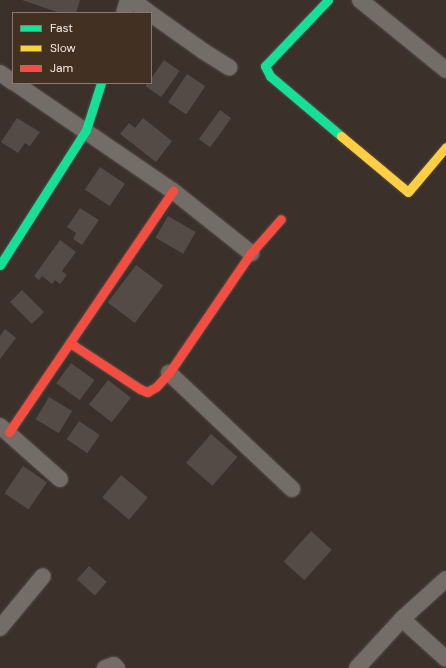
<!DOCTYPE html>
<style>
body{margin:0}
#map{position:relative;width:446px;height:668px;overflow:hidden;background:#3b312a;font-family:"DM Sans",sans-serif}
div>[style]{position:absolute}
.building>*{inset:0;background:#544b47;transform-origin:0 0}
.roads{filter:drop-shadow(0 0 1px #584f49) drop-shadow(0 0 1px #584f49)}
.street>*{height:16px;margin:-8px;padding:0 8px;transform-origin:8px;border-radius:8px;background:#746c66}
.fast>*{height:9px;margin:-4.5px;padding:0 4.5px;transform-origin:4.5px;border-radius:4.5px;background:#16e098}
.slow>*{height:9px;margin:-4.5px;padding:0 4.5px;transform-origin:4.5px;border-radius:4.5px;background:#ffcf43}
.jam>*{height:9px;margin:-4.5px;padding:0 4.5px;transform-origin:4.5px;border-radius:4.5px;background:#f24e42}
span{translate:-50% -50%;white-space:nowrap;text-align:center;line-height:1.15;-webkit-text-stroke:3px #423023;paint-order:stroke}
.legend{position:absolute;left:12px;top:12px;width:140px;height:72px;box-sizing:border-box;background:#423023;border:1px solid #897a6f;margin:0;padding:5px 7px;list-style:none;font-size:12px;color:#f4e8e0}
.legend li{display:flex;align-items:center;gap:8px;height:20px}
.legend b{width:20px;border:1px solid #897a6f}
</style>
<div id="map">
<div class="building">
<div style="clip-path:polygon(22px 0,80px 0,76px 13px,60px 13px)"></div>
<div style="left:164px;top:60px;width:19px;height:32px;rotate:35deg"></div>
<div style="left:187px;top:74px;width:22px;height:34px;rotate:34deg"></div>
<div style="left:220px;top:110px;width:14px;height:36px;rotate:36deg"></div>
<div style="clip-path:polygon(17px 118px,40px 132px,30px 146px,25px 143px,18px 153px,1px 142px)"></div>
<div style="clip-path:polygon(143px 118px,172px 141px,156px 162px,120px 134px,129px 123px,135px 128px)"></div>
<div style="left:100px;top:167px;width:30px;height:27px;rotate:34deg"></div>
<div style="clip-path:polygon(80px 208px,99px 220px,82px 245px,73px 239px,76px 233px,67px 227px)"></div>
<div style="left:168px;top:216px;width:32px;height:25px;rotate:30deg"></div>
<div style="clip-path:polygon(60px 240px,76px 252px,62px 271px,67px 275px,60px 284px,55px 280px,52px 284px,42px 276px,39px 280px,34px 276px)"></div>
<div style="left:136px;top:265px;width:34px;height:47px;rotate:37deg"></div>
<div style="left:22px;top:290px;width:31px;height:17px;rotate:45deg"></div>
<div style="clip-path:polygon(5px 329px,16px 338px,0 359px,0 336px)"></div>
<div style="left:71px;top:363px;width:29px;height:25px;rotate:36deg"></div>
<div style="left:108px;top:380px;width:29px;height:31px;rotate:38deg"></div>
<div style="left:49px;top:397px;width:27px;height:26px;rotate:31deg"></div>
<div style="left:79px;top:421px;width:25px;height:22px;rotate:34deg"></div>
<div style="left:211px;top:434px;width:35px;height:38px;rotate:41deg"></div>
<div style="left:23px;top:466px;width:29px;height:33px;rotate:34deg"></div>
<div style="left:121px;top:475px;width:35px;height:29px;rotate:40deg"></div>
<div style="left:311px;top:531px;width:28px;height:41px;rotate:42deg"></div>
<div style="left:89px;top:566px;width:24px;height:18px;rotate:42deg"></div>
</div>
<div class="roads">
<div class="street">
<div style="left:132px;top:0;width:22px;rotate:36deg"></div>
<div style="left:360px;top:0;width:111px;rotate:39.1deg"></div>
<div style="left:124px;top:13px;width:14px;rotate:-73deg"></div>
<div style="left:151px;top:14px;width:64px;rotate:35.4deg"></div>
<div style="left:203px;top:51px;width:31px;rotate:32deg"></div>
<div style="left:0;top:73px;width:16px;rotate:35deg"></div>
<div style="left:15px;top:83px;width:191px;rotate:34.4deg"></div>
<div style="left:173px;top:191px;width:100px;rotate:38.5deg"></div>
<div style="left:169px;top:373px;width:169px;rotate:43.3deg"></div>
<div style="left:0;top:426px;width:80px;rotate:41.5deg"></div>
<div style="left:402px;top:619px;width:59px;rotate:42.3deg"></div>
<div style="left:0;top:628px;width:67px;rotate:-50.4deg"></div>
<div style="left:105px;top:668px;width:9px;rotate:-18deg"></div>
<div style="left:114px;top:665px;width:4px;rotate:45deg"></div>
<div style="left:357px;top:668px;width:67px;rotate:-47.4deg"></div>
<div style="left:402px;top:619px;width:59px;rotate:-42.3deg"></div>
</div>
<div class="fast">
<div style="left:328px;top:0;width:91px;rotate:133.7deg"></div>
<div style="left:265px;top:66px;width:11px;rotate:63deg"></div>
<div style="left:270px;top:76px;width:93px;rotate:40.2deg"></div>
<div style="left:0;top:265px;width:160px;rotate:-57.5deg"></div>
<div style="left:86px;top:130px;width:49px;rotate:-72.3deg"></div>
</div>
<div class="slow">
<div style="left:341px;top:136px;width:87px;rotate:39.9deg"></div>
<div style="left:408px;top:192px;width:59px;rotate:-49.8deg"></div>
</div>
<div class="jam">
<div style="left:70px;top:343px;width:84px;rotate:33.3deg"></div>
<div style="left:140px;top:389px;width:8px;rotate:23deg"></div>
<div style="left:147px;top:392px;width:10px;rotate:-29deg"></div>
<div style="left:156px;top:387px;width:19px;rotate:-47deg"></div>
<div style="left:169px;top:373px;width:145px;rotate:-55.7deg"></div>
<div style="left:251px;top:253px;width:45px;rotate:-48.6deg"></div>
<div style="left:9px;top:432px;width:292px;rotate:-55.8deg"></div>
</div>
</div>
<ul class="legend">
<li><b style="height:5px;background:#16e098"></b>Fast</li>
<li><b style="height:5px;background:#ffcf43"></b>Slow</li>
<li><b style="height:5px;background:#f24e42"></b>Jam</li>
</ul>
</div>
